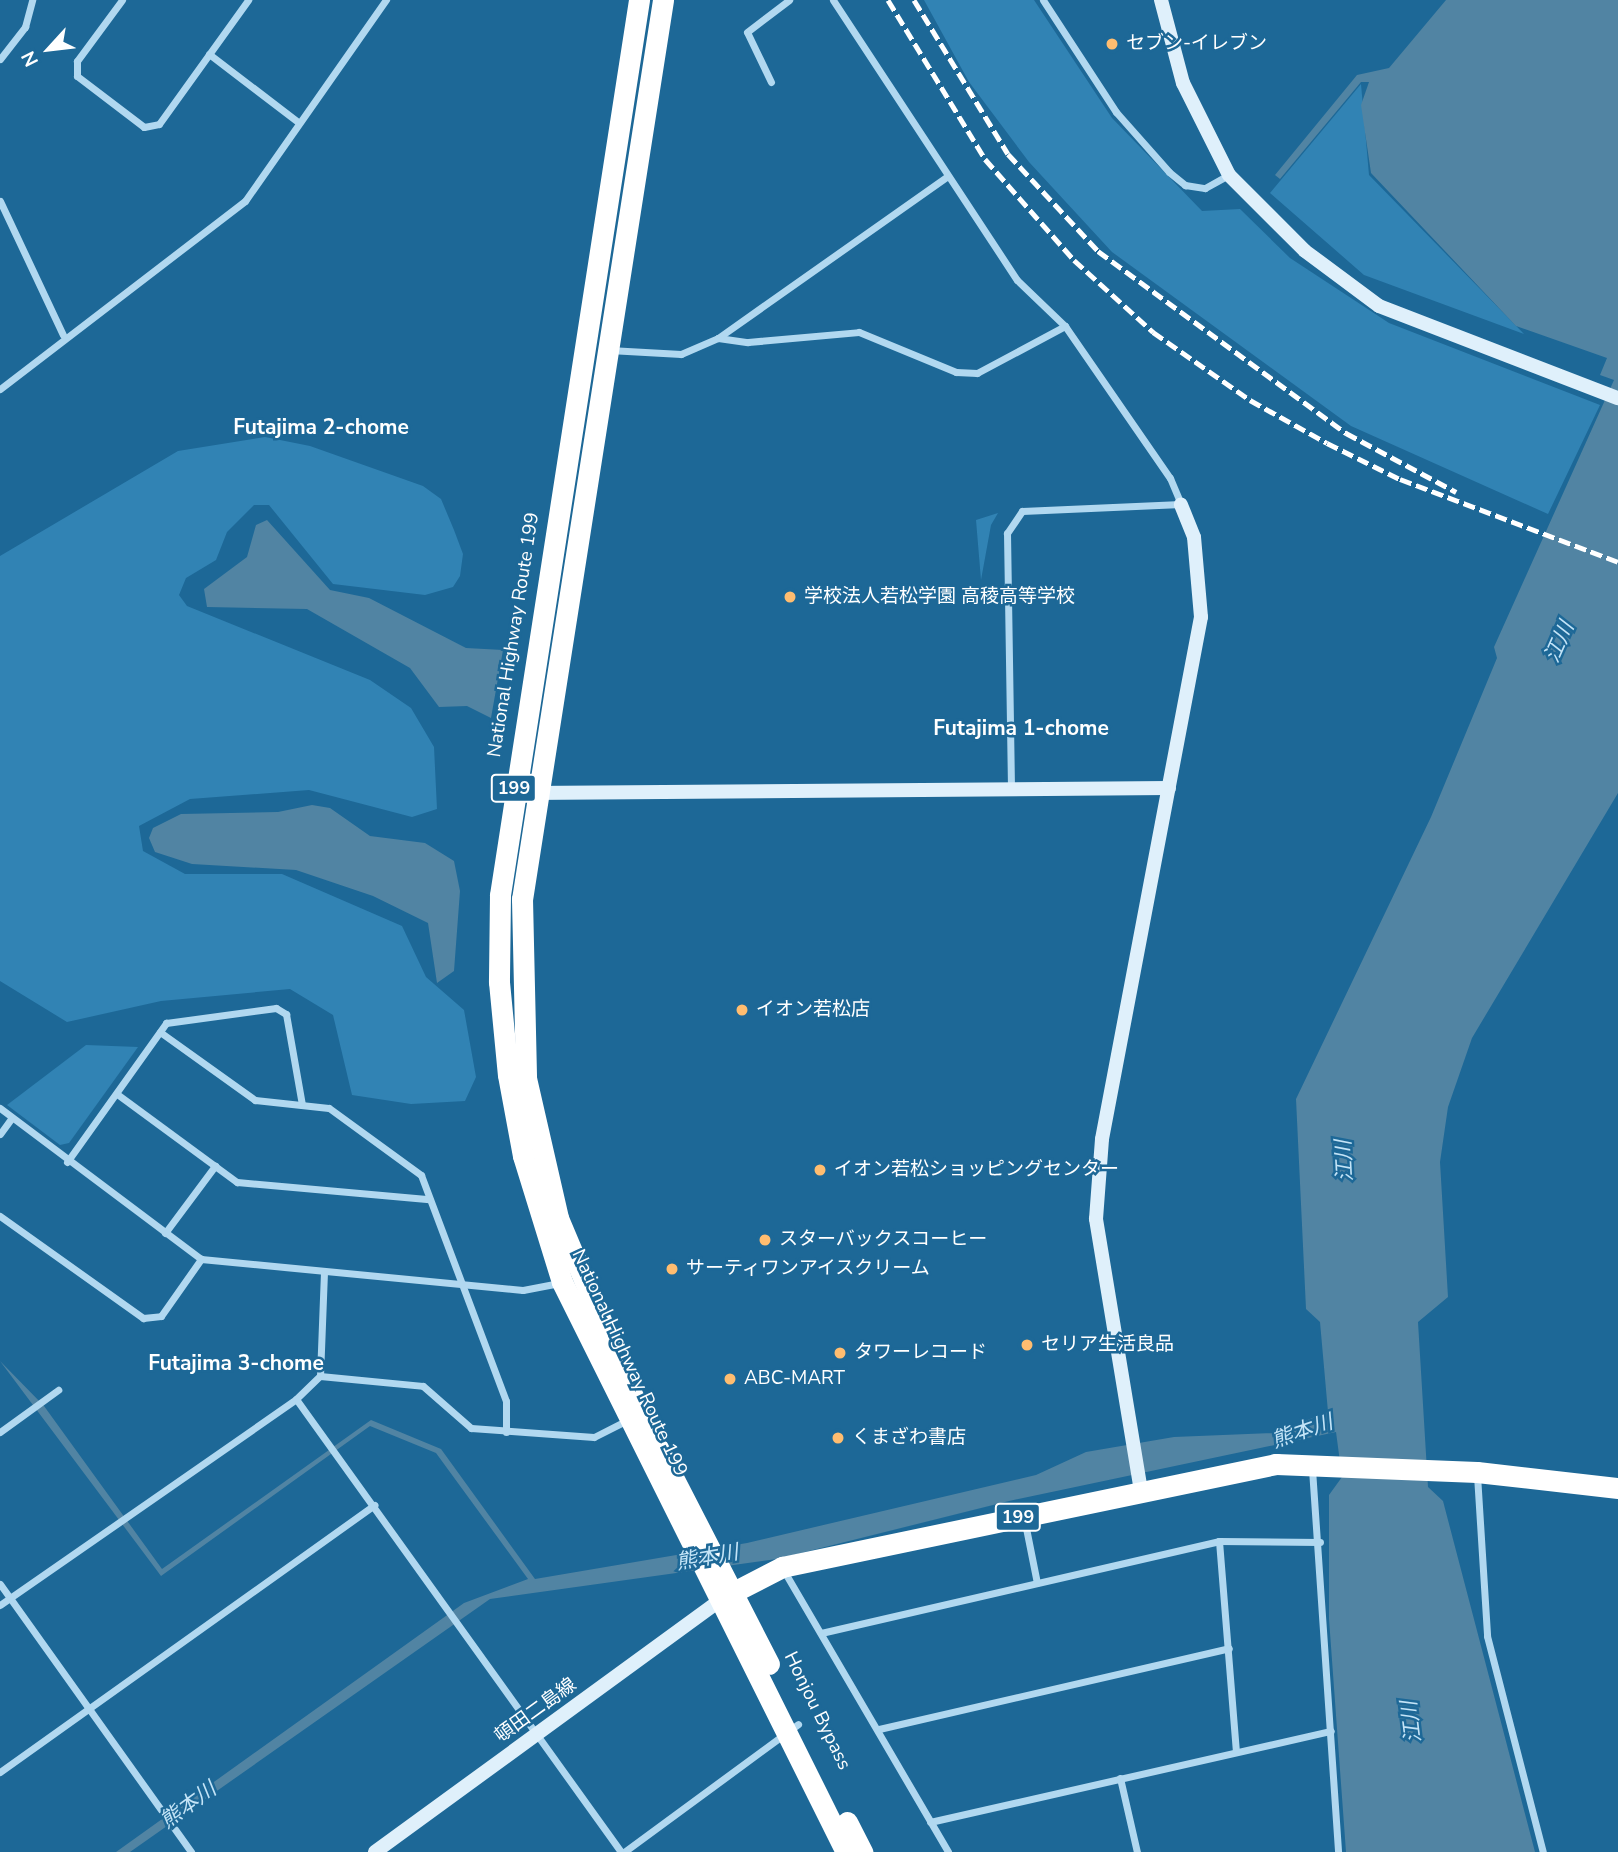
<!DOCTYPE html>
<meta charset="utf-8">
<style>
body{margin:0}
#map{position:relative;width:1618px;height:1852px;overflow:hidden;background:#1d6897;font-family:"Nunito Sans","Noto Sans JP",sans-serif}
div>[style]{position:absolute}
.green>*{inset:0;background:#3183b4}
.water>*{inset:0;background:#5184a3}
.street>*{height:7px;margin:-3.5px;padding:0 3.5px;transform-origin:3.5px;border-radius:3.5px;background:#b1d8f0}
.secondary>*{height:14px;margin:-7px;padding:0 7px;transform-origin:7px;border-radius:7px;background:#dff0fb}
.highway>*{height:21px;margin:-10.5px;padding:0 10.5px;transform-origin:10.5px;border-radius:10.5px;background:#fff}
.rail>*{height:5px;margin-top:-2.5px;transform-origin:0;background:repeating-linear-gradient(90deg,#fff 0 12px,transparent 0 17px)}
.dots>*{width:19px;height:19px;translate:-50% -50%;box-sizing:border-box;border:4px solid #1d6897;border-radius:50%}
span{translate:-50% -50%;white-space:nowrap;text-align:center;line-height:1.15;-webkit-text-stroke:5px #1d6897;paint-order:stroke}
.shield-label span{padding:2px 5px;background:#1d6897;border:2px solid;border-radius:5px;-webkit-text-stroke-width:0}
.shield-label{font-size:18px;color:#fff;font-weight:700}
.poi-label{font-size:19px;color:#fff}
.left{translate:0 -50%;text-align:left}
.street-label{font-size:19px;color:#fff}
.neighbourhood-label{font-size:21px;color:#fff;font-weight:700}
.water-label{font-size:21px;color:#c4e4f7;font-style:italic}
.north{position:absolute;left:14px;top:14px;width:70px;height:70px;-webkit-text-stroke:5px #1d6897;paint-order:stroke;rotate:243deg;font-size:19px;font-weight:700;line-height:28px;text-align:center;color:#fff}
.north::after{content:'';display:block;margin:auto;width:24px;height:32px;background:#fff;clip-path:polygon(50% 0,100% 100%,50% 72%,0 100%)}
</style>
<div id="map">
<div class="green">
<div style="clip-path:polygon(924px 0,1034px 0,1112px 118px,1202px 211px,1240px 209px,1290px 258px,1389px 323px,1600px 405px,1548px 514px,1351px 426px,1112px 252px,1029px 162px,969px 82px)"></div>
<div style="clip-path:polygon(1361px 84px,1369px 175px,1524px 334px,1364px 275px,1270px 193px)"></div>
<div style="clip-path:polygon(265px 437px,310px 446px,423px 486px,441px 499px,454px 530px,463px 554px,460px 576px,453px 587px,425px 595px,333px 584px,269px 505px,254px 505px,227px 532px,216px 560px,186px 578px,179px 595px,187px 606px,370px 680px,411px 708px,434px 747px,437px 809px,412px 817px,309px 790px,190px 799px,139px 826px,143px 851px,185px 874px,282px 874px,402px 926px,426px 977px,464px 1010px,476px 1077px,465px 1101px,411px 1104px,352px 1095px,333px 1015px,290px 989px,161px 1001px,67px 1022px,0 981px,0 556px,178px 451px)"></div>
<div style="clip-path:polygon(998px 513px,991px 525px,981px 580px,976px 520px)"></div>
<div style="clip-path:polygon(86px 1045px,138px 1047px,69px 1143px,60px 1145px,7px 1105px)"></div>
</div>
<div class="water">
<div style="clip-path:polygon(1446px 0,1618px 0,1618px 793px,1472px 1038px,1448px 1107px,1440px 1162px,1448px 1297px,1418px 1322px,1428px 1487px,1443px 1501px,1535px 1852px,1346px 1852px,1329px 1619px,1329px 1495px,1342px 1477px,1336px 1432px,1009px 1501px,777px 1559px,490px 1599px,130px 1852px,116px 1852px,464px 1603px,528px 1579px,436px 1453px,370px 1426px,161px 1576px,0 1361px,44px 1406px,162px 1569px,371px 1420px,441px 1449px,535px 1579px,747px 1543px,1036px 1475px,1086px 1452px,1174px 1437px,1274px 1433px,1328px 1412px,1320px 1322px,1306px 1309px,1296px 1099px,1431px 817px,1497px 658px,1494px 647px,1614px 380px,1600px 375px,1607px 358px,1516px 326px,1371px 173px,1361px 105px,1369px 82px,1361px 82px,1280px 179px,1275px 175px,1357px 75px,1389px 68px)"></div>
<div style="clip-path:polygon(267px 520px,330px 590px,369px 598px,466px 648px,503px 650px,491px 718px,467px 706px,439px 707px,410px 668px,307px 609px,207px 607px,204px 589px,247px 557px,256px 525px)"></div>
<div style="clip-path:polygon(312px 805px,330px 808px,370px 836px,425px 843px,454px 861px,460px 891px,454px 971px,437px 983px,428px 923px,373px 896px,296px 870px,192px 864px,155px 852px,149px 838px,153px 828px,181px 814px,278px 812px)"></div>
</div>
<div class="street">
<div style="left:122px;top:0;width:76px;rotate:126.4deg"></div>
<div style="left:77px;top:61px;width:15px;rotate:90deg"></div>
<div style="left:77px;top:76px;width:84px;rotate:37.3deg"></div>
<div style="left:144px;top:127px;width:15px;rotate:-11deg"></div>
<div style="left:159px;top:124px;width:153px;rotate:-54.3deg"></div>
<div style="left:833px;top:0;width:335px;rotate:56.7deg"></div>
<div style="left:1017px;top:280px;width:66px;rotate:43.8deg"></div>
<div style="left:1065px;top:326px;width:185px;rotate:55.4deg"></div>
<div style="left:1170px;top:478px;width:28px;rotate:67deg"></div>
<div style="left:1181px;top:504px;width:159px;rotate:177.5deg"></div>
<div style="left:1022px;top:511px;width:27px;rotate:124deg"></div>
<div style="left:1007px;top:533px;width:254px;rotate:89.1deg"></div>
<div style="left:1043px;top:0;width:134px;rotate:56.9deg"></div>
<div style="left:1116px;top:112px;width:80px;rotate:48.5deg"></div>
<div style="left:1169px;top:172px;width:21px;rotate:39deg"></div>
<div style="left:1185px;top:185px;width:20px;rotate:9deg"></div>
<div style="left:1205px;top:188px;width:26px;rotate:-29deg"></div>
<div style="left:209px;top:54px;width:112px;rotate:37.4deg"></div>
<div style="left:0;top:59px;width:41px;rotate:-52deg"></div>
<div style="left:25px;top:27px;width:28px;rotate:-75deg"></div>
<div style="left:771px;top:82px;width:55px;rotate:-115.6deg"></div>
<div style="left:747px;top:32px;width:53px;rotate:-37.3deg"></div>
<div style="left:0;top:201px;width:148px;rotate:64.8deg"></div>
<div style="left:718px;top:338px;width:30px;rotate:8deg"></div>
<div style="left:748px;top:342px;width:111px;rotate:-5.1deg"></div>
<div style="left:859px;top:332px;width:105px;rotate:22.4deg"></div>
<div style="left:956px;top:372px;width:21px;rotate:3deg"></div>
<div style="left:977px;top:373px;width:100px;rotate:-28.1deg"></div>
<div style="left:609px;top:350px;width:72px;rotate:3.2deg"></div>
<div style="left:681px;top:354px;width:40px;rotate:-23.4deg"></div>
<div style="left:718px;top:338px;width:281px;rotate:-35.2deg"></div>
<div style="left:0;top:389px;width:309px;rotate:-37.5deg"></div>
<div style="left:245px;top:201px;width:246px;rotate:-55deg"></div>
<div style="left:160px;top:1032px;width:117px;rotate:35.6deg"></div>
<div style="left:255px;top:1100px;width:74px;rotate:6.2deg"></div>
<div style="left:329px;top:1108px;width:114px;rotate:36.1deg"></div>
<div style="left:421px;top:1175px;width:241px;rotate:69.4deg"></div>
<div style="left:506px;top:1401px;width:31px;rotate:90deg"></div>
<div style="left:117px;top:1094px;width:149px;rotate:36.3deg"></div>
<div style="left:237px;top:1182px;width:193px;rotate:5.1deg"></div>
<div style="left:0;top:1108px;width:251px;rotate:36.9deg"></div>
<div style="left:201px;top:1259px;width:323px;rotate:5.5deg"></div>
<div style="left:523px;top:1290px;width:37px;rotate:-11deg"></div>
<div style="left:0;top:1134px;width:19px;rotate:-54deg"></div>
<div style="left:67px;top:1162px;width:171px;rotate:-54.5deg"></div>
<div style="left:166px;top:1023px;width:111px;rotate:-7.8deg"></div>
<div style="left:276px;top:1008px;width:12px;rotate:31deg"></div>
<div style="left:286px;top:1014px;width:92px;rotate:80deg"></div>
<div style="left:0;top:1216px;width:176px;rotate:35.5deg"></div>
<div style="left:143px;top:1318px;width:18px;rotate:-6deg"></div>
<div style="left:161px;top:1316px;width:70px;rotate:-54.9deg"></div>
<div style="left:165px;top:1233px;width:84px;rotate:-53.3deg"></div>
<div style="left:320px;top:1376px;width:104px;rotate:-87.8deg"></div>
<div style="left:296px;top:1399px;width:558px;rotate:54.34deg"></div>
<div style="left:0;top:1432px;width:72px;rotate:-35.9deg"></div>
<div style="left:1312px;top:1469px;width:384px;rotate:86.1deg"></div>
<div style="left:1477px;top:1475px;width:161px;rotate:86.4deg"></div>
<div style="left:1487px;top:1636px;width:223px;rotate:75.5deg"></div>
<div style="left:1024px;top:1518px;width:66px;rotate:78.7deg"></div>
<div style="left:1219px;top:1541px;width:211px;rotate:85.4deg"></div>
<div style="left:784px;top:1571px;width:325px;rotate:59.7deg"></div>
<div style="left:0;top:1584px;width:329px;rotate:54.5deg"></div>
<div style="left:0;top:1605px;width:361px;rotate:-34.8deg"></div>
<div style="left:296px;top:1399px;width:33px;rotate:-44deg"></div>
<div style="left:320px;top:1376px;width:103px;rotate:5.5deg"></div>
<div style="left:423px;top:1386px;width:64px;rotate:41.2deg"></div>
<div style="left:471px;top:1428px;width:123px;rotate:4.2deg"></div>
<div style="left:594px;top:1437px;width:39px;rotate:-27deg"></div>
<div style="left:821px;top:1633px;width:408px;rotate:-13deg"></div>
<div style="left:1219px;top:1541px;width:101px;rotate:0.6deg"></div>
<div style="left:879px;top:1729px;width:359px;rotate:-13deg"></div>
<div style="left:0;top:1772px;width:460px;rotate:-35.5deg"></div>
<div style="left:1120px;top:1778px;width:76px;rotate:77.1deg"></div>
<div style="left:930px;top:1822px;width:411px;rotate:-12.8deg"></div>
<div style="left:624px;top:1852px;width:216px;rotate:-36.3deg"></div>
</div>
<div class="secondary">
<div style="left:1161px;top:0;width:86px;rotate:75.2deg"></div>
<div style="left:1183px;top:83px;width:103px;rotate:63.4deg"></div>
<div style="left:1229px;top:175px;width:107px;rotate:45deg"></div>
<div style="left:1305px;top:251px;width:92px;rotate:36.6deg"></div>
<div style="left:1379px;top:306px;width:256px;rotate:21.1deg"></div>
<div style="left:530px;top:793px;width:639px;rotate:-0.45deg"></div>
<div style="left:1141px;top:1491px;width:276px;rotate:-99.4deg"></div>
<div style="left:1096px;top:1219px;width:80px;rotate:-85.7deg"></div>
<div style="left:1102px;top:1139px;width:531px;rotate:-79.26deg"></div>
<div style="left:1201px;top:617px;width:80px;rotate:-95deg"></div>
<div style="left:1194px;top:537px;width:35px;rotate:-112deg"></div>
<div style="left:375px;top:1852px;width:427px;rotate:-36.1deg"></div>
</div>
<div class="highway">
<div style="left:639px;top:0;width:906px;rotate:98.83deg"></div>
<div style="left:500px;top:895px;width:87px;rotate:90.7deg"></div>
<div style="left:499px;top:982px;width:93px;rotate:84.5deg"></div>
<div style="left:508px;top:1075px;width:82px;rotate:79.5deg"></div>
<div style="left:523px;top:1156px;width:132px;rotate:72.8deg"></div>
<div style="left:562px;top:1282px;width:637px;rotate:63.52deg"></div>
<div style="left:663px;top:0;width:910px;rotate:98.91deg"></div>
<div style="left:522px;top:899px;width:179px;rotate:88.7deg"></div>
<div style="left:526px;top:1078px;width:144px;rotate:77.1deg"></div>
<div style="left:558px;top:1218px;width:212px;rotate:67.2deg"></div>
<div style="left:640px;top:1413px;width:282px;rotate:62.8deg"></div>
<div style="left:722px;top:1598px;width:68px;rotate:-27.3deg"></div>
<div style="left:782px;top:1567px;width:505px;rotate:-11.78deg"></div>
<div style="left:1276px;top:1464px;width:201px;rotate:2.3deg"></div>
<div style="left:1477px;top:1472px;width:142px;rotate:6.5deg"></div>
<div style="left:847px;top:1822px;width:34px;rotate:63deg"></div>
</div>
<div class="rail">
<div style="left:888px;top:0;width:186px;rotate:58.6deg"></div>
<div style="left:985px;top:159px;width:135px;rotate:48.6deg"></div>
<div style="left:1074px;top:260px;width:107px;rotate:42.3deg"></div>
<div style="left:1153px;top:332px;width:118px;rotate:35deg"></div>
<div style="left:1250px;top:400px;width:88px;rotate:29.2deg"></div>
<div style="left:1327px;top:443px;width:81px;rotate:26.3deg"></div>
<div style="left:1400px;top:479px;width:233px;rotate:20.8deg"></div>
<div style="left:914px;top:0;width:180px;rotate:58.6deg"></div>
<div style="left:1008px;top:154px;width:132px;rotate:47.1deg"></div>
<div style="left:1098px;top:251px;width:308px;rotate:36.3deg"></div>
<div style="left:1346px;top:433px;width:125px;rotate:28.2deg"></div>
</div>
<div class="dots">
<div style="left:1112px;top:44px;background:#ffbd70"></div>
<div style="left:790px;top:597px;background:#ffbd70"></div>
<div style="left:742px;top:1010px;background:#ffbd70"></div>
<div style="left:820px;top:1170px;background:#ffbd70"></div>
<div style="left:765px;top:1240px;background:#ffbd70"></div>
<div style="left:672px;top:1269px;background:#ffbd70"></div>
<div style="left:1027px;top:1345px;background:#ffbd70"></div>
<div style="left:840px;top:1353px;background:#ffbd70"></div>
<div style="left:730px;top:1379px;background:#ffbd70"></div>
<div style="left:838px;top:1438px;background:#ffbd70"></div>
</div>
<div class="shield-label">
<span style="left:514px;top:788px">199</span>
<span style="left:1018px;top:1517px">199</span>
</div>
<div class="poi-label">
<span class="left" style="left:1126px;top:44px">セブン-イレブン</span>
<span class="left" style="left:804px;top:597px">学校法人若松学園 高稜高等学校</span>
<span class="left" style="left:756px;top:1010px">イオン若松店</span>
<span class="left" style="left:834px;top:1170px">イオン若松ショッピングセンター</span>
<span class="left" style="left:779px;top:1240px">スターバックスコーヒー</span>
<span class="left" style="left:686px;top:1269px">サーティワンアイスクリーム</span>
<span class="left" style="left:1041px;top:1345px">セリア生活良品</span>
<span class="left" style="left:854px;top:1353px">タワーレコード</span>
<span class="left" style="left:744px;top:1379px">ABC-MART</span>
<span class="left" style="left:852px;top:1438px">くまざわ書店</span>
</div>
<div class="street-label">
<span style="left:514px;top:635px;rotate:-81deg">National Highway Route 199</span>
<span style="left:629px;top:1363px;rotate:65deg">National Highway Route 199</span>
<span style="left:536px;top:1711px;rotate:-36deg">頓田二島線</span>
<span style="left:817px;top:1711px;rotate:64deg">Honjou Bypass</span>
</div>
<div class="neighbourhood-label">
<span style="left:321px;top:427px">Futajima 2-chome</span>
<span style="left:1021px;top:728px">Futajima 1-chome</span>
<span style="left:236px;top:1363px">Futajima 3-chome</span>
</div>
<div class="water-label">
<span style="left:1559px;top:642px;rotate:-66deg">江川</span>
<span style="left:1344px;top:1161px;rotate:-93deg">江川</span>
<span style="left:1302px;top:1431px;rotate:-19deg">熊本川</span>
<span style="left:707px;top:1557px;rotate:-10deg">熊本川</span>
<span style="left:1411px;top:1722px;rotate:-97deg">江川</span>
<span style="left:188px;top:1805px;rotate:-36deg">熊本川</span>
</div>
<div class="north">N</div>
</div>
